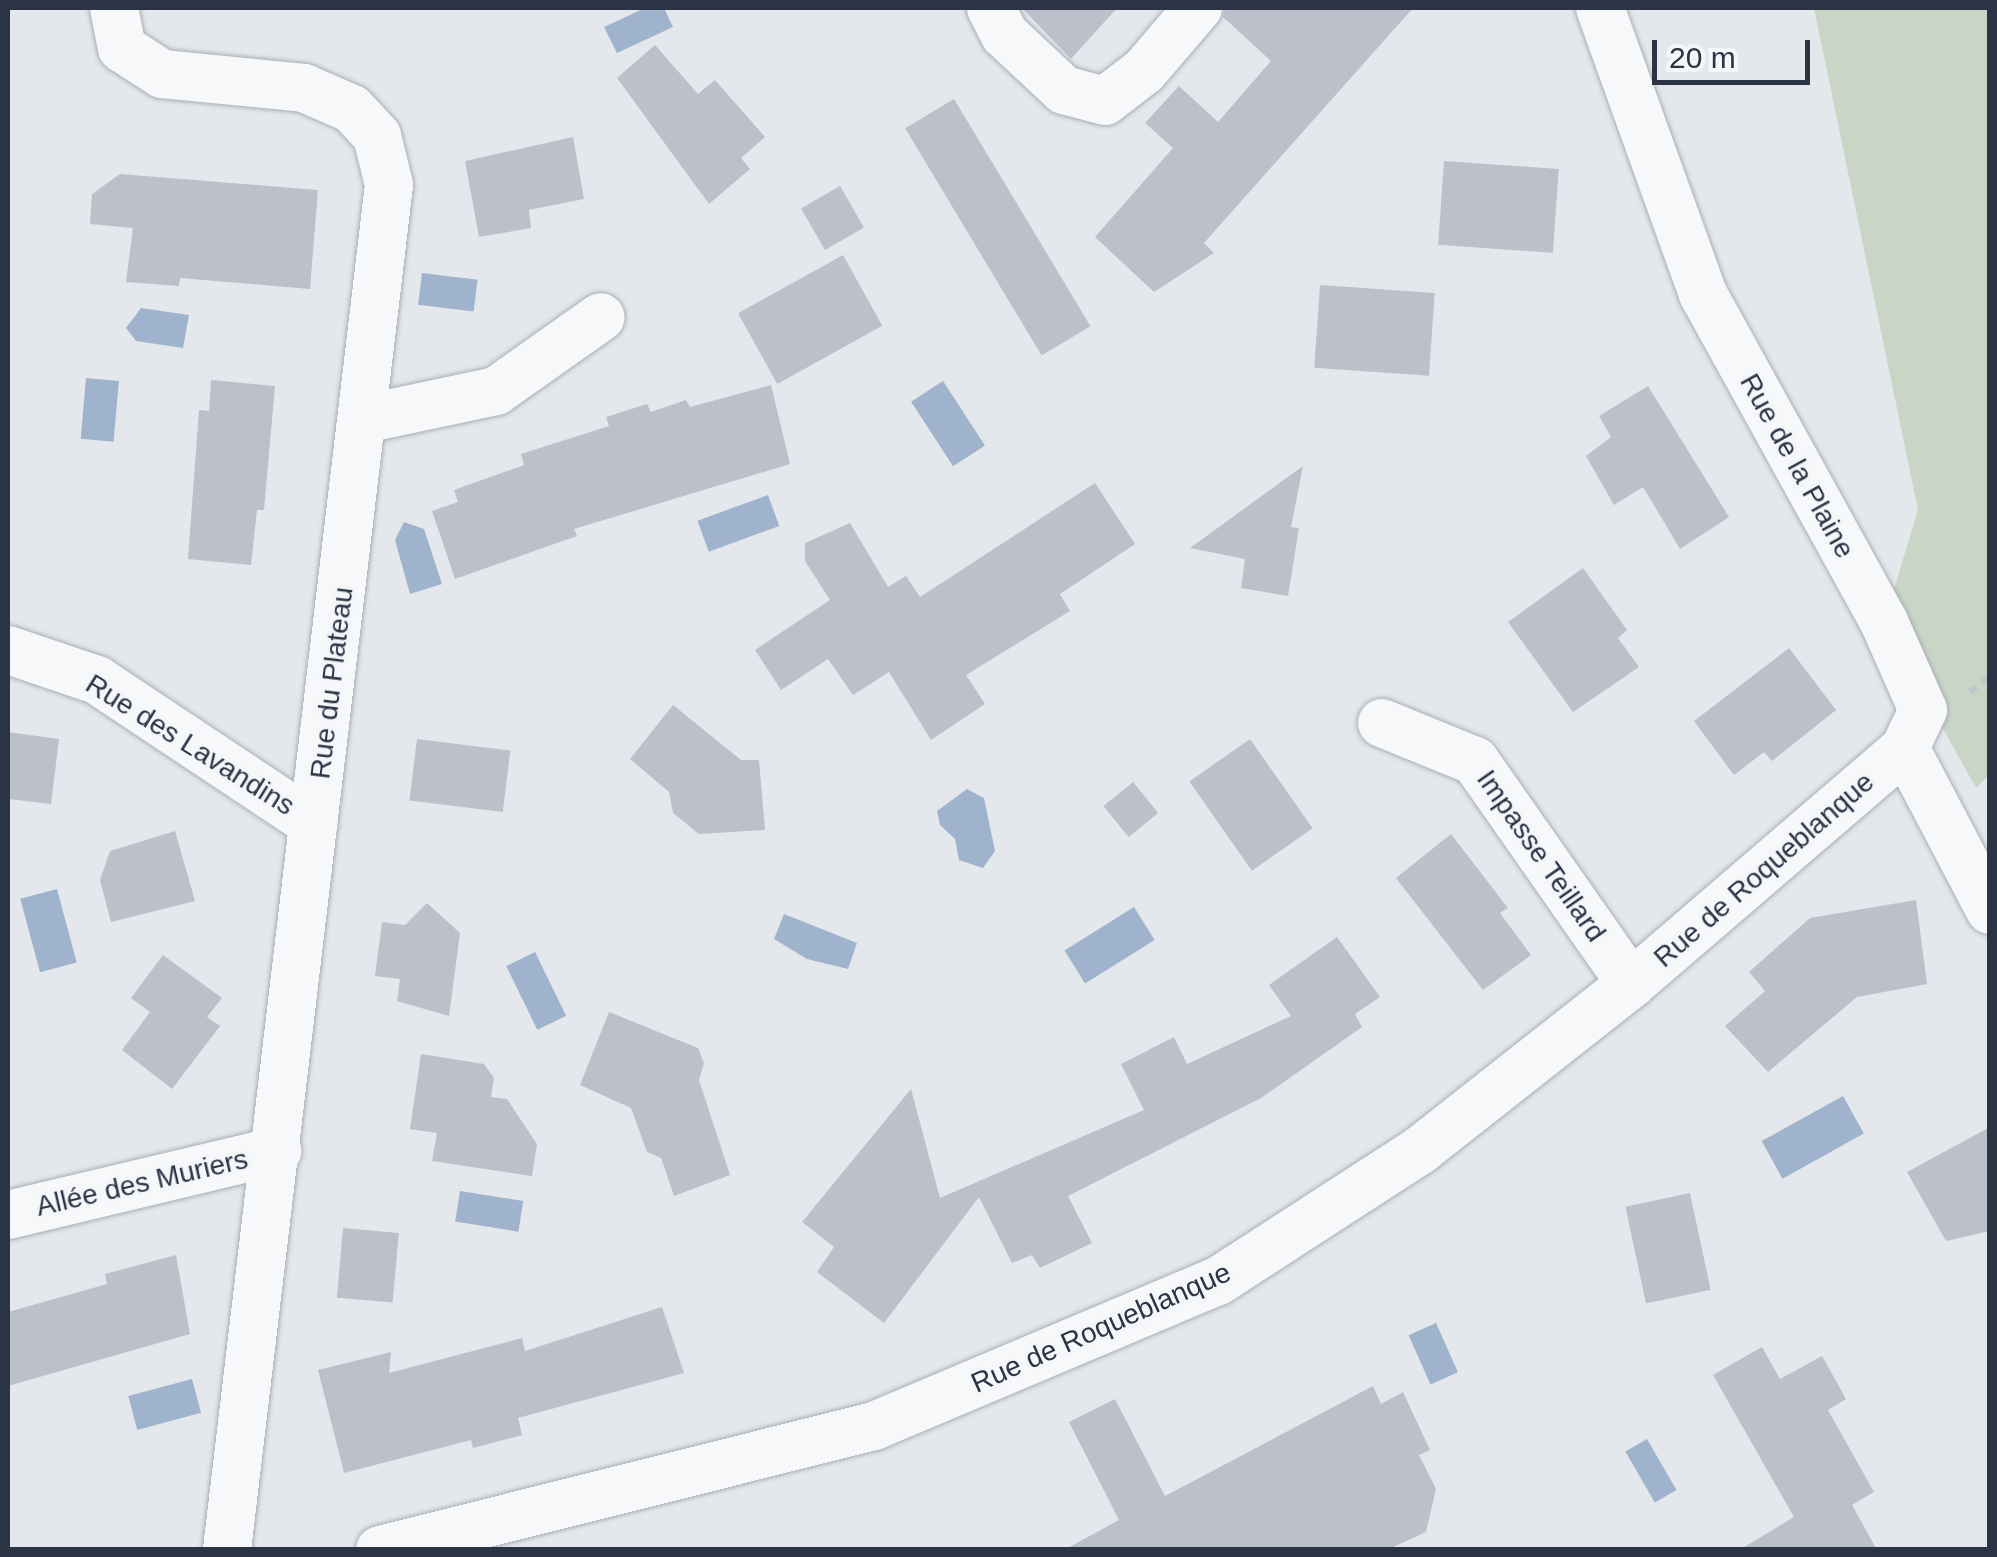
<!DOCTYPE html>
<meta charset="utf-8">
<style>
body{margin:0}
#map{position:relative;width:1997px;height:1557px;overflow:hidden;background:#e4e7ec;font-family:Arial,sans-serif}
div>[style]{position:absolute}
.green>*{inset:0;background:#c9d6c5}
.water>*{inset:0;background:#9fb4cc;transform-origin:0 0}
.building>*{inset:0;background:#bbc0ca;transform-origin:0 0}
.path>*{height:6px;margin-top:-3px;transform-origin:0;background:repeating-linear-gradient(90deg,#c2c5cb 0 8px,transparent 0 16px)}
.roads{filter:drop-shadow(0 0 2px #a9aeb7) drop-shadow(0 0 2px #a9aeb7)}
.street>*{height:48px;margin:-24px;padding:0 24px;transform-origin:24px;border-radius:24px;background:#f7f8fa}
span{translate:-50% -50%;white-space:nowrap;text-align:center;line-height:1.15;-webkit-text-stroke:8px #f4f6f9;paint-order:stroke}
.street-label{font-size:28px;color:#2b3445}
.frame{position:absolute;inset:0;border:10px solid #2b3445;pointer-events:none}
.scale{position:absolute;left:1652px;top:40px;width:158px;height:45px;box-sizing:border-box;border:5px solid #2b3445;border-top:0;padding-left:12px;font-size:30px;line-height:35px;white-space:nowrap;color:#2b3445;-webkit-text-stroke:8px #f4f6f9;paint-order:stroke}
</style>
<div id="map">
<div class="green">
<div style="clip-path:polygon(1814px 8px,1989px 8px,1990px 774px,1976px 788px,1884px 622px,1918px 510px)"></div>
</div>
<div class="water">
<div style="clip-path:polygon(645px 8px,664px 8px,673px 27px,617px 53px,604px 27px)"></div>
<div style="left:422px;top:273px;width:56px;height:32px;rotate:7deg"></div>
<div style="clip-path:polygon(141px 308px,189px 315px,183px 348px,136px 341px,126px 328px)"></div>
<div style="left:86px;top:378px;width:33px;height:61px;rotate:5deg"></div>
<div style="left:943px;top:381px;width:77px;height:38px;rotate:57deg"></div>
<div style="left:768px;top:495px;width:33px;height:75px;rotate:70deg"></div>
<div style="clip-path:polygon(404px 522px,424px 529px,442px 584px,410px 594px,395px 540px)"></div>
<div style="clip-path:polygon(967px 789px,984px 798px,995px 851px,983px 868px,959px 860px,955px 839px,940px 825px,937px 811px)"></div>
<div style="left:57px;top:889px;width:76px;height:38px;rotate:75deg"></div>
<div style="left:1134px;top:907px;width:39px;height:82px;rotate:58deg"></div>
<div style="clip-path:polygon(784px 914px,857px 943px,848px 969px,807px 959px,774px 939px)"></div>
<div style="left:535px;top:952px;width:71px;height:32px;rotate:64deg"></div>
<div style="left:1843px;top:1096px;width:43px;height:93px;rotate:61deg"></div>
<div style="left:460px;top:1191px;width:64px;height:31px;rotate:9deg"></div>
<div style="left:1436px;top:1323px;width:54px;height:30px;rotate:66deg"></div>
<div style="left:192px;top:1379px;width:35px;height:66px;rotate:75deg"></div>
<div style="left:1647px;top:1439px;width:59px;height:25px;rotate:60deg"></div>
</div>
<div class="building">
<div style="clip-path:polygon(1022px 8px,1117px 8px,1071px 59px)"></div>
<div style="clip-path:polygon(1225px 8px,1413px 8px,1204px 243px,1214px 253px,1154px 292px,1095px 237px,1173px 148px,1145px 123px,1179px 86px,1218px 122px,1271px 61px,1223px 17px)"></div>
<div style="clip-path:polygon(655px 45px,698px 94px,715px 80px,765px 137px,741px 158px,750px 169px,709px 204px,617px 78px)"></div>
<div style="left:954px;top:99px;width:265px;height:57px;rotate:59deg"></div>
<div style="clip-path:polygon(573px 137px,584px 199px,529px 210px,531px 228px,479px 237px,465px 161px)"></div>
<div style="left:1444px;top:161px;width:115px;height:84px;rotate:4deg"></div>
<div style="clip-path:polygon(120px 174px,318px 190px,310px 289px,180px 278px,179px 286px,126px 282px,133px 228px,90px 224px,92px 194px)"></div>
<div style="left:840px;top:186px;width:48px;height:45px;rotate:60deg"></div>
<div style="left:843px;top:255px;width:81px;height:120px;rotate:61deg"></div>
<div style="left:1320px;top:285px;width:115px;height:83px;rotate:4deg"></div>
<div style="clip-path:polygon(211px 380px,275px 386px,264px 510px,257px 510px,251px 565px,188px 559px,199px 410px,209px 411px)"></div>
<div style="clip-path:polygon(771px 385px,790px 464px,574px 529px,577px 536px,455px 579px,432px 511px,458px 502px,454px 490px,524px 465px,521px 454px,609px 426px,606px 417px,647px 404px,651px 412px,686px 400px,690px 407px)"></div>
<div style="clip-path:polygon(1648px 386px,1729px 517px,1680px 549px,1643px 487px,1614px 505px,1586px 456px,1611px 437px,1599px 416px)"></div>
<div style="clip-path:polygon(1303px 466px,1291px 527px,1299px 528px,1288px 596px,1241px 588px,1245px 559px,1190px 548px)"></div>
<div style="clip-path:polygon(1095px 483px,1135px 544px,1060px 594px,1070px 611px,966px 675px,985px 704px,931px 740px,889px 672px,853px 695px,828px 659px,781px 690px,755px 650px,830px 600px,805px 561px,805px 543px,850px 523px,888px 587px,906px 576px,920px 597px)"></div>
<div style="clip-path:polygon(1583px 568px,1627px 630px,1618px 638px,1639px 667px,1573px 712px,1508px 622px)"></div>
<div style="clip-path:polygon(1789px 648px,1836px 710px,1772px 761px,1764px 752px,1734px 775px,1694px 721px)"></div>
<div style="clip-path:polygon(673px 705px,741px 760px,759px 760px,765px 830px,699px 834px,673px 813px,669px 792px,630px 759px)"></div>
<div style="clip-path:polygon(8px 732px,59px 739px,51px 804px,8px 799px)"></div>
<div style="left:417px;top:739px;width:94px;height:62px;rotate:7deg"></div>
<div style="left:1250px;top:739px;width:109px;height:74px;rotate:55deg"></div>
<div style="left:1133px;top:782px;width:40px;height:38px;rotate:51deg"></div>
<div style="clip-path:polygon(175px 831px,195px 901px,111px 922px,100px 880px,110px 851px)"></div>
<div style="clip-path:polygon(1451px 834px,1508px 908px,1500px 913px,1531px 955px,1483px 990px,1396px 878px)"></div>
<div style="clip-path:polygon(1916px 900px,1927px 984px,1857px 997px,1768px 1072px,1725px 1026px,1765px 991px,1749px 972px,1810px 918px)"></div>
<div style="clip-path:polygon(427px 903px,460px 933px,449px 1016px,397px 1001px,400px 979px,375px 976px,382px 922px,405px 925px)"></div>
<div style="clip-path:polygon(1337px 937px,1380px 997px,1355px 1014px,1362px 1027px,1261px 1098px,1068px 1196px,1092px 1243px,1040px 1268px,1032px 1255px,1012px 1263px,979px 1197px,884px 1323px,817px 1272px,834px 1247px,802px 1222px,911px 1089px,940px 1198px,1144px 1110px,1121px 1064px,1174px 1037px,1187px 1064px,1291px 1016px,1269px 985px)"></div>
<div style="clip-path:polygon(163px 955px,222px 998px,207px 1017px,220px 1026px,172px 1089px,122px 1050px,150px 1012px,131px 998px)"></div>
<div style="clip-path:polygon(609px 1012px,698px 1048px,704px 1063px,699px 1080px,730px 1175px,674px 1196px,661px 1158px,647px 1152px,631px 1108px,580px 1085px)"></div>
<div style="clip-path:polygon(421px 1054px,484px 1064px,494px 1078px,491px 1097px,507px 1099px,537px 1144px,532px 1176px,432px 1161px,437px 1133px,410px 1129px)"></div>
<div style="clip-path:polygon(1990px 1127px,1990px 1231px,1946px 1241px,1907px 1172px)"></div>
<div style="left:1690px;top:1193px;width:99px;height:66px;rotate:78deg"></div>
<div style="left:343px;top:1228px;width:56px;height:70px;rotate:5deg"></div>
<div style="clip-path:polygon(176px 1255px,190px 1334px,8px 1386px,8px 1312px,107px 1284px,105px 1274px)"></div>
<div style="clip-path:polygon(662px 1307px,684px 1373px,518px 1418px,522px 1435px,473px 1448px,471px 1440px,344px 1473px,318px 1370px,391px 1352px,389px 1373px,522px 1338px,525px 1351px)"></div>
<div style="clip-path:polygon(1762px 1347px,1780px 1379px,1822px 1356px,1846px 1399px,1828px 1410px,1874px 1492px,1852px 1505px,1877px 1550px,1739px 1550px,1794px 1517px,1713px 1375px)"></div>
<div style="clip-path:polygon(1373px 1386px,1381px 1404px,1403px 1392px,1430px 1450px,1419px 1455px,1436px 1489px,1426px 1532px,1387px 1550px,1064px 1550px,1119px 1520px,1069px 1422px,1115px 1399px,1165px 1496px)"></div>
</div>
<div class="path">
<div style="left:1970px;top:692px;width:26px;rotate:-40deg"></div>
</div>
<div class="roads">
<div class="street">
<div style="left:114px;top:8px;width:41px;rotate:78.7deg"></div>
<div style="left:122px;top:48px;width:48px;rotate:33deg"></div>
<div style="left:162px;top:74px;width:143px;rotate:5.6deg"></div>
<div style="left:304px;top:88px;width:52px;rotate:23.6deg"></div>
<div style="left:352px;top:109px;width:37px;rotate:47deg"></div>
<div style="left:377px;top:136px;width:50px;rotate:76.2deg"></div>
<div style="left:389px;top:185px;width:1375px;rotate:96.77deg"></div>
<div style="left:991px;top:8px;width:30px;rotate:63deg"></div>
<div style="left:1005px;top:35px;width:81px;rotate:43deg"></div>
<div style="left:1064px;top:90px;width:42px;rotate:15deg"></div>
<div style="left:1105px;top:101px;width:49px;rotate:-37.6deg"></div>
<div style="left:1144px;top:71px;width:83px;rotate:-49.4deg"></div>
<div style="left:364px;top:419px;width:135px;rotate:-12deg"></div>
<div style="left:496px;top:391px;width:128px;rotate:-35.2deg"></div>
<div style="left:8px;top:650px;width:94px;rotate:18.6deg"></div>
<div style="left:97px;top:680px;width:260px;rotate:33.6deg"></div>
<div style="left:1382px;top:723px;width:100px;rotate:22.2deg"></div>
<div style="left:1475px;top:761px;width:272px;rotate:55deg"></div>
<div style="left:1905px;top:748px;width:183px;rotate:62.3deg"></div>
<div style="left:8px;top:1215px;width:277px;rotate:-13.4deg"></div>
<div style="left:380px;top:1550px;width:509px;rotate:-14.09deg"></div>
<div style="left:874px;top:1426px;width:373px;rotate:-22.9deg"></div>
<div style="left:1218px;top:1281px;width:239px;rotate:-32.9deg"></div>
<div style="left:1419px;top:1151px;width:270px;rotate:-38.2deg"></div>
<div style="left:1631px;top:984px;width:362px;rotate:-40.7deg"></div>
<div style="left:1905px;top:748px;width:42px;rotate:-64.7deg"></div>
<div style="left:1923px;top:710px;width:96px;rotate:-113.9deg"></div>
<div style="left:1884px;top:622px;width:375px;rotate:-118.9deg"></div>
<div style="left:1703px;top:294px;width:304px;rotate:-109.8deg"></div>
</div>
</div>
<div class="street-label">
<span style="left:1797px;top:466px;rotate:61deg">Rue de la Plaine</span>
<span style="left:332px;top:683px;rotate:-83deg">Rue du Plateau</span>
<span style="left:190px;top:745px;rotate:32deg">Rue des Lavandins</span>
<span style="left:1541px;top:856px;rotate:55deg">Impasse Teillard</span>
<span style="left:1764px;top:870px;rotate:-41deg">Rue de Roqueblanque</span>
<span style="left:142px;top:1183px;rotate:-13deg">Allée des Muriers</span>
<span style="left:1101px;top:1328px;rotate:-24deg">Rue de Roqueblanque</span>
</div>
<div class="frame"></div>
<div class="scale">20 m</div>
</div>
